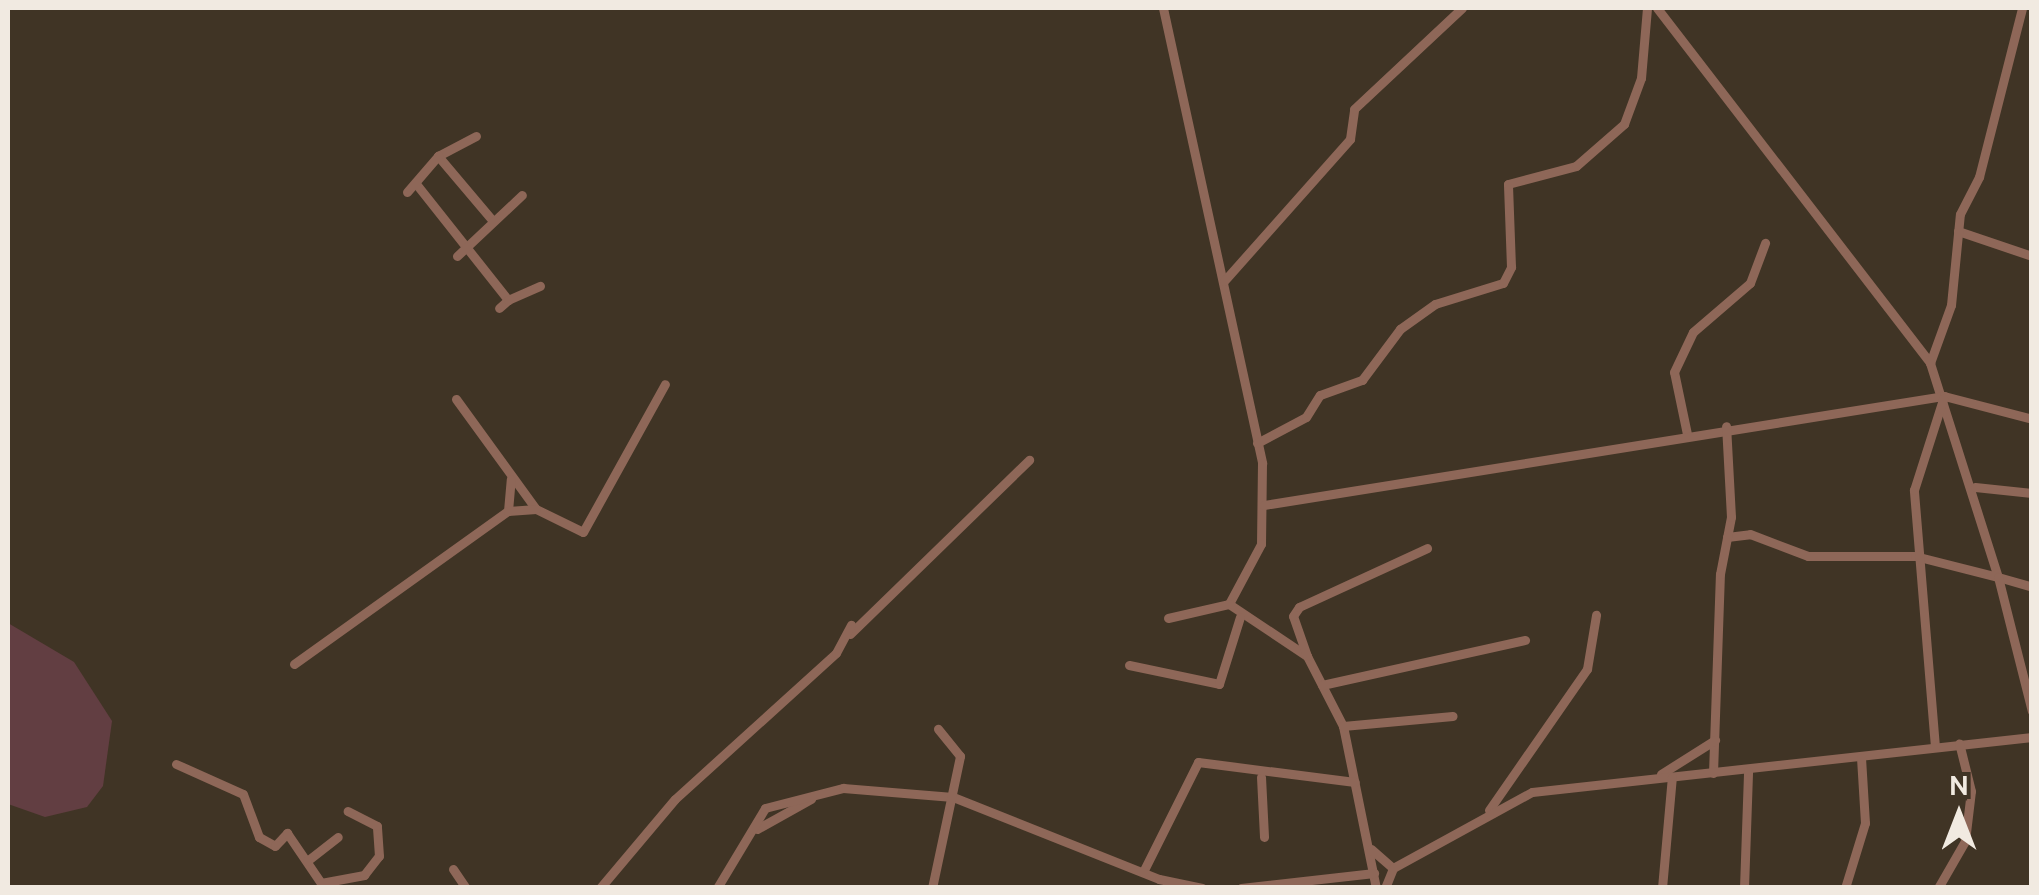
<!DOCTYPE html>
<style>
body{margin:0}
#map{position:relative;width:2039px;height:895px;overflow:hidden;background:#403425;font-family:Cabin,sans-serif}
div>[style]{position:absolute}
.green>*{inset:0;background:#623e42}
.minor>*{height:9px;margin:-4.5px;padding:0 4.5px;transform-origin:4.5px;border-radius:4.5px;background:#8e6758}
span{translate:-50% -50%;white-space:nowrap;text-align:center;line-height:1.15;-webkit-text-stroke:10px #403425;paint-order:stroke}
.frame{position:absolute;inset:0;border:10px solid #f1eae1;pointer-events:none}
.north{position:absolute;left:1909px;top:765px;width:100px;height:100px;-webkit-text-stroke:8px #403425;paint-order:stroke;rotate:0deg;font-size:28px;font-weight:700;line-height:40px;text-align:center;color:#f1eae1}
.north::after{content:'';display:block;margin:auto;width:35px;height:45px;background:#f1eae1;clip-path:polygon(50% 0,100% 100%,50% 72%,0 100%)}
</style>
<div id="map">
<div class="green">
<div style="clip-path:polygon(8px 623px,74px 662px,112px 721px,103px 786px,87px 807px,45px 817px,8px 804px)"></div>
</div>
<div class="minor">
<div style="left:1163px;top:8px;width:466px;rotate:77.7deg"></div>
<div style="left:1262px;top:463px;width:81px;rotate:90.7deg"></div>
<div style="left:1261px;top:544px;width:68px;rotate:118.1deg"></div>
<div style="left:1229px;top:604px;width:94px;rotate:33.7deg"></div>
<div style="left:1307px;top:656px;width:79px;rotate:62.8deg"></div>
<div style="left:1343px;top:726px;width:165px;rotate:78.5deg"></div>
<div style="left:1657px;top:8px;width:448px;rotate:52.4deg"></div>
<div style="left:1930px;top:363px;width:225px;rotate:72.4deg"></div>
<div style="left:1998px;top:577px;width:35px;rotate:16deg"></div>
<div style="left:476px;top:136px;width:43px;rotate:152.2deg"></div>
<div style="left:438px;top:156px;width:84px;rotate:49.8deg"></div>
<div style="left:417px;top:185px;width:147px;rotate:51.6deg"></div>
<div style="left:508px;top:300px;width:12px;rotate:138deg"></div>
<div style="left:407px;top:192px;width:48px;rotate:-49.3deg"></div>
<div style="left:1958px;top:231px;width:78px;rotate:18.7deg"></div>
<div style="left:457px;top:256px;width:89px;rotate:-43.2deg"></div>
<div style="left:1224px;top:281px;width:190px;rotate:-48.4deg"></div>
<div style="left:1350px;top:139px;width:30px;rotate:-82deg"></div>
<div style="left:1354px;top:109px;width:148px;rotate:-43.1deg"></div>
<div style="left:508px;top:300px;width:35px;rotate:-24deg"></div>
<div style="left:1930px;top:363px;width:62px;rotate:-70.1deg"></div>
<div style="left:1951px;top:305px;width:91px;rotate:-84.4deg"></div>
<div style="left:1960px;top:214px;width:42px;rotate:-62.8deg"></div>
<div style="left:1979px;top:177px;width:174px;rotate:-75.7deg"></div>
<div style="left:456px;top:399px;width:136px;rotate:54deg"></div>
<div style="left:536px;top:509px;width:52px;rotate:26.1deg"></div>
<div style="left:583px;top:532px;width:169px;rotate:-61deg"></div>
<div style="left:1687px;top:434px;width:63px;rotate:-101.8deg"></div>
<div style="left:1674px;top:372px;width:44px;rotate:-64.6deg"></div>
<div style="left:1693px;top:332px;width:75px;rotate:-40.7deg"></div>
<div style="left:1750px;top:283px;width:43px;rotate:-69.4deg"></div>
<div style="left:1257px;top:443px;width:55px;rotate:-28deg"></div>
<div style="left:1306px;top:417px;width:26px;rotate:-58deg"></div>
<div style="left:1320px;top:395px;width:45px;rotate:-19.7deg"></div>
<div style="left:1362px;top:380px;width:64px;rotate:-53.3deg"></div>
<div style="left:1400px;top:329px;width:43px;rotate:-35.5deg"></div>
<div style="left:1435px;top:304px;width:71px;rotate:-17.2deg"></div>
<div style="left:1503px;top:283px;width:18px;rotate:-63deg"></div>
<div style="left:1511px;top:267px;width:83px;rotate:-92.1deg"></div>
<div style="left:1508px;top:184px;width:70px;rotate:-14.8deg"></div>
<div style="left:1576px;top:166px;width:64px;rotate:-41.2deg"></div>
<div style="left:1624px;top:124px;width:49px;rotate:-69.7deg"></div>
<div style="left:1641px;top:78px;width:70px;rotate:-85.1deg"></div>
<div style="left:1975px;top:487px;width:57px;rotate:6deg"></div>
<div style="left:1264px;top:505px;width:689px;rotate:-9.11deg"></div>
<div style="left:1944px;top:396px;width:91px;rotate:14.6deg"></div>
<div style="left:508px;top:511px;width:32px;rotate:-85deg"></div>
<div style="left:1727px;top:537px;width:23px;rotate:-7deg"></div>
<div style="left:1750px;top:534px;width:62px;rotate:20.8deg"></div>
<div style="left:1808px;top:556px;width:107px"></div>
<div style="left:1915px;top:556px;width:86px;rotate:14.2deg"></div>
<div style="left:1998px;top:577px;width:138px;rotate:75.8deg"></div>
<div style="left:1168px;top:618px;width:63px;rotate:-12.9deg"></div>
<div style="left:850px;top:634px;width:250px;rotate:-44.2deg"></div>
<div style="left:1307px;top:656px;width:42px;rotate:-109.3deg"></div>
<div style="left:1293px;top:616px;width:11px;rotate:-56deg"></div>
<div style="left:1299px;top:607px;width:141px;rotate:-24.7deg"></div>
<div style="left:294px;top:664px;width:263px;rotate:-35.6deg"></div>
<div style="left:508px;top:511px;width:28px;rotate:-4deg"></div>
<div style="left:1129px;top:665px;width:92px;rotate:11.9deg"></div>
<div style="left:1219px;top:684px;width:70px;rotate:-72.6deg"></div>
<div style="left:1322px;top:685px;width:208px;rotate:-12.5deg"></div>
<div style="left:1343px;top:726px;width:110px;rotate:-5.2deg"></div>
<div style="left:1935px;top:747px;width:258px;rotate:-94.7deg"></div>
<div style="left:1914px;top:490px;width:96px;rotate:-72.3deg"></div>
<div style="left:176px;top:764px;width:73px;rotate:24.1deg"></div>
<div style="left:243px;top:794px;width:46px;rotate:69.6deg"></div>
<div style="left:259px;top:837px;width:18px;rotate:29deg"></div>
<div style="left:275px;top:846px;width:18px;rotate:-47deg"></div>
<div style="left:287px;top:833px;width:60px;rotate:55.8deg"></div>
<div style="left:321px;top:883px;width:44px;rotate:-10.5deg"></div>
<div style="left:364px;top:875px;width:24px;rotate:-52deg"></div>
<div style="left:379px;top:856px;width:30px;rotate:-94deg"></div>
<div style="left:377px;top:826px;width:33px;rotate:-153deg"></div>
<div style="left:1713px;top:773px;width:199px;rotate:-88deg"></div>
<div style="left:1720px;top:574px;width:58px;rotate:-79.1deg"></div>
<div style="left:1731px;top:517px;width:91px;rotate:-93.1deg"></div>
<div style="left:1661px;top:774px;width:64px;rotate:-32.2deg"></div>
<div style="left:1261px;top:777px;width:60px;rotate:87.1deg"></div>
<div style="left:1489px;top:810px;width:172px;rotate:-55.2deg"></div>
<div style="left:1587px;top:669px;width:55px;rotate:-80.5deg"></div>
<div style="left:757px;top:829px;width:62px;rotate:-29.1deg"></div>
<div style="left:1371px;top:849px;width:29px;rotate:41deg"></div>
<div style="left:307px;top:861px;width:39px;rotate:-38deg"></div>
<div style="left:453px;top:869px;width:23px;rotate:56deg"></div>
<div style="left:1143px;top:872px;width:123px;rotate:-63.4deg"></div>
<div style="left:1198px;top:762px;width:158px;rotate:7.3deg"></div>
<div style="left:600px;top:888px;width:116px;rotate:-49.9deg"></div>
<div style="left:675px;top:799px;width:217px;rotate:-42.2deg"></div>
<div style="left:836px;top:653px;width:32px;rotate:-62deg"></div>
<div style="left:717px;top:888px;width:93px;rotate:-59deg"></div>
<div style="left:765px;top:808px;width:81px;rotate:-14.4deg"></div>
<div style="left:843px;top:788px;width:110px;rotate:4.7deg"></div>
<div style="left:953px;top:797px;width:222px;rotate:21.7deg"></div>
<div style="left:1159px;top:879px;width:44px;rotate:11.8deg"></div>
<div style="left:932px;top:888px;width:135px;rotate:-78deg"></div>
<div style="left:960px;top:756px;width:35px;rotate:-129deg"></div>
<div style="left:1241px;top:888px;width:134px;rotate:-6.4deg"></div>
<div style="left:1385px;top:888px;width:22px;rotate:-68deg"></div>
<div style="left:1393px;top:868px;width:158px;rotate:-28.7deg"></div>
<div style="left:1532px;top:792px;width:503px;rotate:-6.28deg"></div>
<div style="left:1662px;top:888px;width:111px;rotate:-84.9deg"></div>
<div style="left:1744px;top:888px;width:117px;rotate:-88deg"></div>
<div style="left:1845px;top:888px;width:68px;rotate:-72.9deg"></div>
<div style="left:1865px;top:823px;width:65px;rotate:-93.5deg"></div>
<div style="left:1938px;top:888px;width:54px;rotate:-60.1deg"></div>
<div style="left:1965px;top:841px;width:50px;rotate:-83.2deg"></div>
<div style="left:1971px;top:791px;width:49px;rotate:-104deg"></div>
</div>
<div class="frame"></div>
<div class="north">N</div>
</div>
